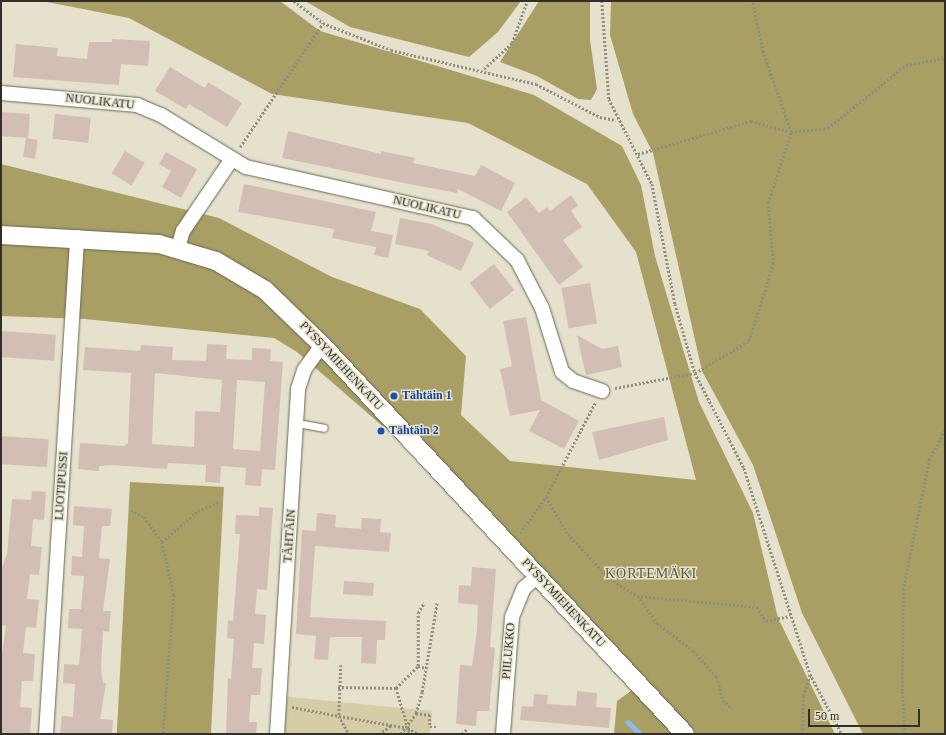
<!DOCTYPE html>
<meta charset="utf-8">
<style>
body{margin:0}
#map{position:relative;width:946px;height:735px;overflow:hidden;background:#e5e1cd;font-family:"Times New Roman",serif}
div>[style]{position:absolute}
.green>*{inset:0;background:#d4cda6}
.forest>*{inset:0;background:#a99f65;transform-origin:0 0}
.stream>*{height:4.5px;margin:-2.25px;padding:0 2.25px;transform-origin:2.25px;border-radius:2.25px;background:#8abee4}
.building>*{inset:0;background:#d3beb4;transform-origin:0 0}
.path>*{height:2.5px;margin-top:-1.25px;transform-origin:0;background:repeating-linear-gradient(90deg,#918e7f 0 2px,transparent 0 4px)}
.roads{filter:drop-shadow(0 0 1px #696654) drop-shadow(0 0 1px #696654)}
.service>*{height:7px;margin:-3.5px;padding:0 3.5px;transform-origin:3.5px;border-radius:3.5px;background:#fff}
.minor>*{height:14px;margin:-7px;padding:0 7px;transform-origin:7px;border-radius:7px;background:#fff}
.tertiary>*{height:18px;margin:-9px;padding:0 9px;transform-origin:9px;border-radius:9px;background:#fff}
.dots>*{width:11px;height:11px;translate:-50% -50%;box-sizing:border-box;border:2px solid #e5e1cd;border-radius:50%}
span{translate:-50% -50%;white-space:nowrap;text-align:center;line-height:1.15;-webkit-text-stroke:3px #e5e1cd;paint-order:stroke}
.street-label{font-size:12px;color:#302e26}
.transit-label{font-size:12px;color:#164399;font-weight:700}
.left{translate:0 -50%;text-align:left}
.quarter-label{font-size:14px;color:#5c5847;letter-spacing:1px}
.frame{position:absolute;inset:0;border:2px solid #302e26;pointer-events:none}
.scale{position:absolute;left:808px;top:709px;width:112px;height:18px;box-sizing:border-box;border:2px solid #302e26;border-top:0;padding-left:5px;font-size:12px;line-height:14px;white-space:nowrap;color:#302e26;-webkit-text-stroke:3px #e5e1cd;paint-order:stroke}
</style>
<div id="map">
<div class="green">
<div style="clip-path:polygon(280px 696px,432px 711px,430px 734px,279px 734px)"></div>
</div>
<div class="forest">
<div style="clip-path:polygon(42px 1px,280px 1px,320px 31px,534px 95px,622px 146px,641px 185px,655px 256px,699px 402px,753px 513px,778px 618px,835px 734px,614px 734px,617px 701px,646px 680px,505px 532px,297px 352px,274px 338px,85px 319px,1px 316px,1px 164px,219px 218px,332px 277px,420px 309px,466px 356px,461px 415px,510px 461px,696px 480px,636px 252px,587px 184px,468px 123px,272px 94px,129px 18px)"></div>
<div style="clip-path:polygon(305px 1px,521px 1px,498px 32px,469px 57px,350px 27px)"></div>
<div style="clip-path:polygon(539px 1px,590px 1px,590px 40px,597px 89px,591px 100px,578px 99px,537px 76px,500px 62px)"></div>
<div style="clip-path:polygon(611px 1px,945px 1px,945px 734px,863px 734px,802px 613px,753px 465px,702px 371px,653px 153px,633px 114px,610px 35px)"></div>
<div style="left:130px;top:482px;width:94px;height:253px;rotate:3deg"></div>
</div>
<div class="stream">
<div style="left:628px;top:722px;width:18px;rotate:43deg"></div>
</div>
<div class="building">
<div style="clip-path:polygon(112px 39px,150px 41px,148px 66px,121px 64px,119px 85px,13px 77px,16px 44px,58px 48px,57px 56px,87px 59px,89px 42px,112px 42px)"></div>
<div style="clip-path:polygon(170px 67px,205px 88px,208px 82px,242px 103px,227px 127px,189px 104px,186px 109px,155px 91px)"></div>
<div style="left:1px;top:112px;width:29px;height:24px;rotate:4deg"></div>
<div style="left:55px;top:114px;width:36px;height:25px;rotate:6deg"></div>
<div style="clip-path:polygon(288px 131px,381px 154px,381px 151px,415px 158px,413px 163px,475px 176px,481px 165px,515px 183px,501px 211px,458px 189px,457px 193px,409px 184px,282px 158px)"></div>
<div style="left:26px;top:138px;width:12px;height:19px;rotate:9deg"></div>
<div style="left:125px;top:151px;width:23px;height:26px;rotate:31deg"></div>
<div style="clip-path:polygon(166px 152px,197px 169px,181px 198px,162px 187px,171px 171px,159px 164px)"></div>
<div style="clip-path:polygon(244px 184px,376px 212px,371px 231px,393px 235px,388px 258px,374px 255px,376px 247px,332px 238px,334px 229px,238px 212px)"></div>
<div style="clip-path:polygon(571px 195px,578px 205px,571px 211px,582px 227px,563px 240px,583px 267px,559px 285px,507px 212px,526px 197px,539px 213px,547px 207px,550px 211px)"></div>
<div style="clip-path:polygon(400px 218px,432px 224px,474px 243px,461px 271px,427px 255px,429px 251px,395px 244px)"></div>
<div style="left:494px;top:264px;width:33px;height:31px;rotate:52deg"></div>
<div style="left:590px;top:283px;width:41px;height:29px;rotate:80deg"></div>
<div style="clip-path:polygon(526px 317px,541px 400px,579px 421px,564px 449px,529px 431px,540px 410px,510px 416px,500px 369px,512px 366px,503px 321px)"></div>
<div style="left:1px;top:331px;width:55px;height:26px;rotate:4deg"></div>
<div style="clip-path:polygon(577px 335px,602px 349px,618px 346px,622px 367px,586px 375px)"></div>
<div style="clip-path:polygon(evenodd,207px 344px,227px 345px,226px 359px,252px 360px,252px 348px,271px 349px,270px 361px,283px 362px,275px 470px,262px 469px,261px 486px,245px 485px,246px 468px,221px 466px,220px 483px,205px 482px,206px 465px,168px 463px,167px 469px,112px 465px,99px 466px,99px 471px,78px 469px,80px 443px,124px 446px,128px 443px,131px 373px,83px 370px,85px 347px,140px 351px,141px 345px,173px 347px,172px 360px,206px 361px,207px 344px,155px 373px,222px 380px,220px 412px,195px 411px,194px 447px,152px 444px,155px 373px,207px 344px,237px 380px,265px 382px,260px 451px,233px 449px,237px 380px)"></div>
<div style="clip-path:polygon(664px 417px,668px 440px,599px 460px,592px 432px)"></div>
<div style="left:1px;top:436px;width:48px;height:28px;rotate:4deg"></div>
<div style="clip-path:polygon(32px 491px,46px 492px,44px 520px,33px 519px,31px 546px,42px 547px,39px 575px,30px 574px,27px 599px,39px 600px,36px 628px,26px 627px,23px 653px,35px 654px,33px 681px,22px 681px,20px 707px,32px 708px,30px 734px,1px 734px,1px 661px,6px 626px,1px 625px,1px 571px,7px 554px,12px 499px,31px 500px)"></div>
<div style="clip-path:polygon(74px 506px,112px 509px,110px 526px,102px 526px,99px 558px,110px 559px,103px 611px,111px 611px,109px 632px,103px 631px,101px 667px,103px 683px,106px 683px,100px 719px,113px 720px,112px 734px,60px 733px,62px 716px,73px 717px,75px 684px,63px 683px,64px 664px,79px 665px,82px 629px,68px 628px,69px 609px,81px 609px,84px 576px,71px 575px,72px 556px,82px 557px,84px 526px,73px 525px)"></div>
<div style="clip-path:polygon(259px 507px,273px 508px,267px 590px,257px 589px,255px 614px,266px 615px,264px 644px,254px 643px,252px 668px,262px 668px,260px 695px,251px 695px,249px 722px,257px 722px,256px 734px,226px 734px,228px 678px,231px 679px,234px 639px,227px 638px,228px 620px,233px 621px,240px 534px,235px 534px,236px 515px,259px 516px)"></div>
<div style="clip-path:polygon(317px 513px,336px 515px,335px 527px,361px 529px,362px 518px,381px 519px,380px 532px,391px 533px,389px 552px,315px 546px,310px 617px,386px 621px,385px 640px,377px 640px,376px 664px,361px 663px,362px 637px,330px 637px,328px 660px,314px 659px,316px 636px,296px 634px,302px 530px,316px 531px)"></div>
<div style="clip-path:polygon(472px 567px,496px 569px,490px 647px,495px 648px,489px 711px,477px 711px,476px 726px,456px 724px,460px 665px,472px 666px,477px 630px,478px 605px,458px 603px,459px 585px,471px 586px)"></div>
<div style="left:344px;top:581px;width:30px;height:13px;rotate:4deg"></div>
<div style="clip-path:polygon(577px 691px,597px 693px,596px 707px,611px 708px,609px 728px,520px 720px,522px 706px,533px 707px,534px 694px,548px 695px,547px 704px,576px 706px)"></div>
</div>
<div class="path">
<div style="left:294px;top:1px;width:36px;rotate:37deg"></div>
<div style="left:323px;top:23px;width:73px;rotate:21.7deg"></div>
<div style="left:391px;top:50px;width:149px;rotate:13.2deg"></div>
<div style="left:536px;top:84px;width:72px;rotate:27.3deg"></div>
<div style="left:600px;top:117px;width:16px;rotate:11deg"></div>
<div style="left:602px;top:1px;width:98px;rotate:85.9deg"></div>
<div style="left:609px;top:99px;width:95px;rotate:63.2deg"></div>
<div style="left:652px;top:184px;width:122px;rotate:79.1deg"></div>
<div style="left:675px;top:304px;width:72px;rotate:73.8deg"></div>
<div style="left:695px;top:373px;width:107px;rotate:62.7deg"></div>
<div style="left:744px;top:468px;width:216px;rotate:72.2deg"></div>
<div style="left:810px;top:674px;width:68px;rotate:61.9deg"></div>
<div style="left:484px;top:69px;width:38px;rotate:-43deg"></div>
<div style="left:512px;top:43px;width:45px;rotate:-70.3deg"></div>
<div style="left:240px;top:147px;width:149px;rotate:-56.2deg"></div>
<div style="left:638px;top:154px;width:118px;rotate:-16.3deg"></div>
<div style="left:751px;top:121px;width:41px;rotate:15.4deg"></div>
<div style="left:791px;top:132px;width:37px;rotate:-6deg"></div>
<div style="left:828px;top:128px;width:100px;rotate:-38.9deg"></div>
<div style="left:906px;top:65px;width:40px;rotate:-10deg"></div>
<div style="left:615px;top:388px;width:81px;rotate:-10.6deg"></div>
<div style="left:695px;top:373px;width:63px;rotate:-30.7deg"></div>
<div style="left:749px;top:341px;width:81px;rotate:-72.7deg"></div>
<div style="left:773px;top:264px;width:61px;rotate:-94.7deg"></div>
<div style="left:768px;top:203px;width:75px;rotate:-72.1deg"></div>
<div style="left:791px;top:132px;width:85px;rotate:-109.3deg"></div>
<div style="left:763px;top:52px;width:52px;rotate:-102.2deg"></div>
<div style="left:546px;top:497px;width:43px;rotate:59.3deg"></div>
<div style="left:568px;top:534px;width:62px;rotate:47deg"></div>
<div style="left:610px;top:579px;width:32px;rotate:32deg"></div>
<div style="left:637px;top:596px;width:121px;rotate:5.2deg"></div>
<div style="left:757px;top:607px;width:17px;rotate:57deg"></div>
<div style="left:766px;top:621px;width:25px;rotate:-12deg"></div>
<div style="left:131px;top:510px;width:15px;rotate:28deg"></div>
<div style="left:144px;top:517px;width:31px;rotate:54deg"></div>
<div style="left:162px;top:542px;width:54px;rotate:77.2deg"></div>
<div style="left:174px;top:595px;width:139px;rotate:94.5deg"></div>
<div style="left:520px;top:533px;width:44px;rotate:-54.2deg"></div>
<div style="left:546px;top:497px;width:106px;rotate:-62.5deg"></div>
<div style="left:162px;top:542px;width:48px;rotate:-40.7deg"></div>
<div style="left:198px;top:511px;width:22px;rotate:-24deg"></div>
<div style="left:638px;top:596px;width:33px;rotate:55deg"></div>
<div style="left:657px;top:623px;width:46px;rotate:37.1deg"></div>
<div style="left:694px;top:651px;width:35px;rotate:49deg"></div>
<div style="left:717px;top:677px;width:24px;rotate:75deg"></div>
<div style="left:723px;top:700px;width:13px;rotate:45deg"></div>
<div style="left:341px;top:665px;width:51px;rotate:92.2deg"></div>
<div style="left:339px;top:716px;width:70px;rotate:9.9deg"></div>
<div style="left:408px;top:728px;width:12px;rotate:31deg"></div>
<div style="left:418px;top:666px;width:53px;rotate:-90deg"></div>
<div style="left:418px;top:613px;width:12px;rotate:-59deg"></div>
<div style="left:338px;top:687px;width:58px;rotate:1deg"></div>
<div style="left:396px;top:688px;width:48px;rotate:73.1deg"></div>
<div style="left:396px;top:688px;width:31px;rotate:-45deg"></div>
<div style="left:418px;top:666px;width:7px;rotate:16deg"></div>
<div style="left:292px;top:707px;width:48px;rotate:10.8deg"></div>
<div style="left:339px;top:716px;width:21px;rotate:61deg"></div>
<div style="left:416px;top:713px;width:14px;rotate:8deg"></div>
<div style="left:430px;top:715px;width:12px;rotate:90deg"></div>
<div style="left:430px;top:727px;width:7px"></div>
<div style="left:379px;top:734px;width:16px;rotate:-35deg"></div>
<div style="left:401px;top:734px;width:26px;rotate:-54deg"></div>
<div style="left:416px;top:713px;width:22px;rotate:-74deg"></div>
<div style="left:422px;top:692px;width:91px;rotate:-80.5deg"></div>
<div style="left:462px;top:734px;width:6px;rotate:-45deg"></div>
<div style="left:802px;top:734px;width:38px;rotate:-88deg"></div>
<div style="left:803px;top:696px;width:23px;rotate:-72deg"></div>
<div style="left:905px;top:734px;width:43px;rotate:-94deg"></div>
<div style="left:902px;top:691px;width:101px;rotate:-89.4deg"></div>
<div style="left:903px;top:590px;width:133px;rotate:-78.7deg"></div>
<div style="left:929px;top:460px;width:34px;rotate:-62deg"></div>
</div>
<div class="roads">
<div class="service">
<div style="left:297px;top:423px;width:27px;rotate:10deg"></div>
</div>
<div class="minor">
<div style="left:1px;top:93px;width:137px;rotate:5deg"></div>
<div style="left:137px;top:105px;width:26px;rotate:23deg"></div>
<div style="left:161px;top:115px;width:100px;rotate:31.5deg"></div>
<div style="left:246px;top:167px;width:233px;rotate:12.7deg"></div>
<div style="left:473px;top:218px;width:61px;rotate:43.7deg"></div>
<div style="left:517px;top:260px;width:54px;rotate:62.5deg"></div>
<div style="left:542px;top:308px;width:67px;rotate:72.6deg"></div>
<div style="left:562px;top:372px;width:14px;rotate:39deg"></div>
<div style="left:573px;top:381px;width:31px;rotate:19deg"></div>
<div style="left:178px;top:248px;width:18px;rotate:-74deg"></div>
<div style="left:183px;top:231px;width:87px;rotate:-55.8deg"></div>
<div style="left:46px;top:734px;width:498px;rotate:-86.4deg"></div>
<div style="left:277px;top:734px;width:346px;rotate:-86.5deg"></div>
<div style="left:298px;top:389px;width:20px;rotate:-72deg"></div>
<div style="left:304px;top:370px;width:31px;rotate:-54deg"></div>
<div style="left:503px;top:734px;width:117px;rotate:-85.6deg"></div>
<div style="left:512px;top:617px;width:31px;rotate:-68deg"></div>
<div style="left:524px;top:588px;width:18px;rotate:-41deg"></div>
</div>
<div class="tertiary">
<div style="left:1px;top:235px;width:158px;rotate:3.3deg"></div>
<div style="left:159px;top:244px;width:59px;rotate:16.6deg"></div>
<div style="left:216px;top:261px;width:57px;rotate:30.6deg"></div>
<div style="left:265px;top:290px;width:79px;rotate:44deg"></div>
<div style="left:322px;top:345px;width:532px;rotate:46.98deg"></div>
</div>
</div>
<div class="dots">
<div style="left:394px;top:396px;background:#1a4fb4"></div>
<div style="left:381px;top:431px;background:#1a4fb4"></div>
</div>
<div class="street-label">
<span style="left:100px;top:102px;rotate:6deg">NUOLIKATU</span>
<span style="left:427px;top:208px;rotate:13deg">NUOLIKATU</span>
<span style="left:341px;top:366px;rotate:47deg">PYSSYMIEHENKATU</span>
<span style="left:62px;top:486px;rotate:-86deg">LUOTIPUSSI</span>
<span style="left:290px;top:536px;rotate:-86deg">TÄHTÄIN</span>
<span style="left:563px;top:603px;rotate:47deg">PYSSYMIEHENKATU</span>
<span style="left:509px;top:651px;rotate:-85deg">PIILUKKO</span>
</div>
<div class="transit-label">
<span class="left" style="left:402px;top:396px">Tähtäin 1</span>
<span class="left" style="left:389px;top:431px">Tähtäin 2</span>
</div>
<div class="quarter-label">
<span style="left:651px;top:574px">KORTEMÄKI</span>
</div>
<div class="frame"></div>
<div class="scale">50 m</div>
</div>
